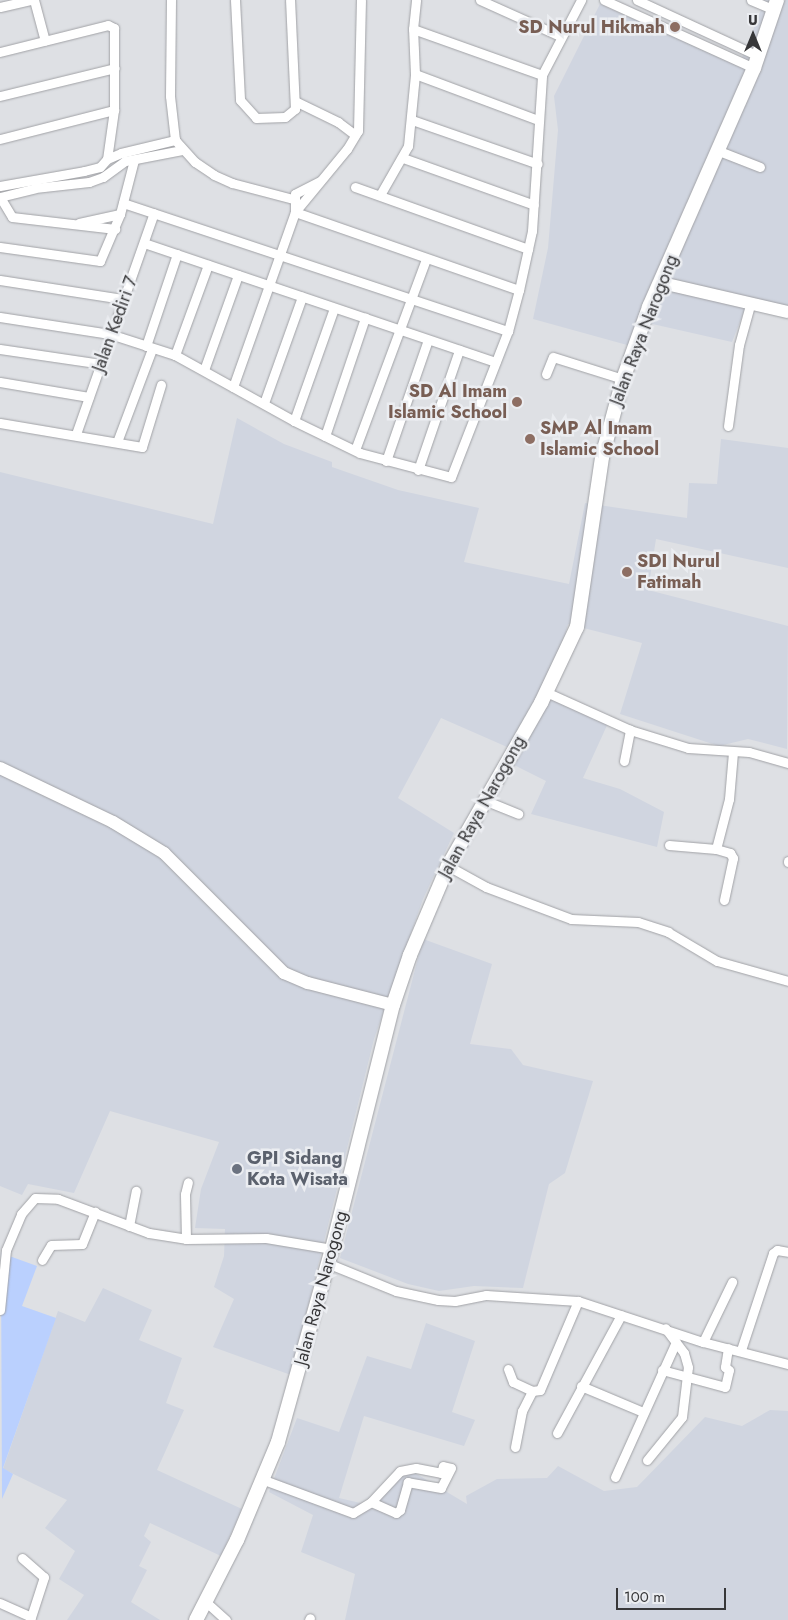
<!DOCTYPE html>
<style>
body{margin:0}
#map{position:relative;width:788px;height:1620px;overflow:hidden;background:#dee0e4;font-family:Jost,sans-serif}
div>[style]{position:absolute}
.built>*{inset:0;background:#d0d5e0}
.green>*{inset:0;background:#bad0fe}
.roads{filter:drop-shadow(0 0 1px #a1a2a6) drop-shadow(0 0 1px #a1a2a6)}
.street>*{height:9px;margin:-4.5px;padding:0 4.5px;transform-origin:4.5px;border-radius:4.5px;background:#fff}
.secondary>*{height:12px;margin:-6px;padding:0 6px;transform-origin:6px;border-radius:6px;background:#fff}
.primary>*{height:14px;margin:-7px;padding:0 7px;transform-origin:7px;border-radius:7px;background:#fff}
.dots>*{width:14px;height:14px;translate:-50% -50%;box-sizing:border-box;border:2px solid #ebedf1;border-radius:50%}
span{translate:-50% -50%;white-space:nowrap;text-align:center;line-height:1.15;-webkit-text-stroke:5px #ebedf1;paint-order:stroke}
.education-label{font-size:18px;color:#785e54;font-weight:700}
.right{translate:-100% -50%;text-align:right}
.left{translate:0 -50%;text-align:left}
.street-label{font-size:18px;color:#373739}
.worship-label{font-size:18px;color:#5b616d;font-weight:700}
.north{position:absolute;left:728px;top:10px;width:50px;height:50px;-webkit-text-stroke:4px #ebedf1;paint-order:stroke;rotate:0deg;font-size:14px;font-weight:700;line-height:20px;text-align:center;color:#373739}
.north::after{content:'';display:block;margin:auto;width:18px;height:22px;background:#373739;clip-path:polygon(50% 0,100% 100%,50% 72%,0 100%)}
.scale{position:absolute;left:616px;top:1588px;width:110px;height:22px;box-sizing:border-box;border:2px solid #373739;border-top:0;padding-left:6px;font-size:15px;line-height:18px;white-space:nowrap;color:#373739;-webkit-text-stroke:4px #ebedf1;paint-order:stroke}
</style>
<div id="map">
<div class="built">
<div style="clip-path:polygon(765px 0,788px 0,788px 306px,749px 299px,732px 342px,648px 323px,638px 348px,533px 319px,548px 248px,558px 130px,554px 96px,600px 4px,739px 66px)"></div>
<div style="clip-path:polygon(237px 418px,284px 444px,332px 462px,332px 467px,398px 490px,479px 508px,464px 562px,569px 584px,585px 503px,687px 518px,689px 483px,717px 484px,721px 439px,788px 448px,788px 568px,656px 539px,648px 590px,788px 626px,787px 749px,748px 739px,719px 746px,620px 714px,642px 643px,568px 624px,562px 646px,542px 685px,609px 721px,583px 778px,620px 789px,664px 812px,657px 847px,531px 814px,546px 781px,514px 765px,521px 753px,441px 718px,398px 798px,454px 833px,423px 899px,374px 1039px,291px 1375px,213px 1347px,234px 1299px,214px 1287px,224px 1256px,225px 1229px,195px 1228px,201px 1189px,219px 1142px,110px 1111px,74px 1193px,28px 1184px,22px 1195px,0 1186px,0 472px,213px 524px)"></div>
<div style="clip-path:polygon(423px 939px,492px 964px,470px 1044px,511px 1049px,523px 1065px,593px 1081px,565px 1173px,549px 1184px,523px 1288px,474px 1286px,439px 1291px,408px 1284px,340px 1258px)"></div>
<div style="clip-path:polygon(103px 1288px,152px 1310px,139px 1340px,182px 1358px,166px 1403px,184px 1410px,157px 1470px,242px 1509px,221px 1556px,150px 1523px,144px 1536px,151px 1542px,139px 1566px,147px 1570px,131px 1602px,160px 1620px,67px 1620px,84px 1595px,59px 1579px,75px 1551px,45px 1528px,67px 1500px,3px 1469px,58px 1311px,85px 1322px)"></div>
<div style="clip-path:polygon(426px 1323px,475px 1341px,452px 1412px,475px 1420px,464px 1446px,364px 1416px,339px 1498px,373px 1506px,405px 1467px,467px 1504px,466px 1496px,497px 1479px,547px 1478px,558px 1466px,604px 1491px,637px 1487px,705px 1417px,742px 1426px,770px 1410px,788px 1411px,788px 1620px,345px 1620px,355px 1574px,301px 1552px,313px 1515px,269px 1492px,297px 1418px,339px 1432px,367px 1356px,411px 1369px)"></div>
</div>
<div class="green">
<div style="clip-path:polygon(1px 1253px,37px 1266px,22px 1306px,56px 1318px,3px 1468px,13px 1474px,2px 1499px)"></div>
</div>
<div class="roads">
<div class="street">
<div style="left:34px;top:0;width:42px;rotate:75deg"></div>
<div style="left:171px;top:0;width:96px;rotate:90.6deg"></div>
<div style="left:170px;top:96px;width:44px;rotate:83.5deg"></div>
<div style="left:175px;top:140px;width:30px;rotate:48deg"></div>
<div style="left:195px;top:162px;width:23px;rotate:34deg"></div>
<div style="left:214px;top:175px;width:20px;rotate:24deg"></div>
<div style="left:232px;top:183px;width:63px;rotate:14.7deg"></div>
<div style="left:235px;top:0;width:100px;rotate:87.1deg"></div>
<div style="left:240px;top:100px;width:24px;rotate:48deg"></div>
<div style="left:256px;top:118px;width:29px;rotate:-2deg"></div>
<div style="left:285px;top:117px;width:13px;rotate:-39deg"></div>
<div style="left:295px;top:109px;width:109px;rotate:-92.6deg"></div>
<div style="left:480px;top:0;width:88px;rotate:24.2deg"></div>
<div style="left:604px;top:0;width:165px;rotate:24.4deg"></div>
<div style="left:637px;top:0;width:133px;rotate:24.8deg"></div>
<div style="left:751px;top:0;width:26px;rotate:23deg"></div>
<div style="left:0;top:7px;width:32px;rotate:-13deg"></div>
<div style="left:413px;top:29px;width:137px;rotate:19.6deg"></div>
<div style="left:0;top:52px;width:111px;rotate:-14deg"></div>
<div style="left:108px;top:25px;width:7px;rotate:27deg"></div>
<div style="left:114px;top:28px;width:82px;rotate:90deg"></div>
<div style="left:114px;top:110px;width:49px;rotate:98.1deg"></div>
<div style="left:415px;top:74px;width:131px;rotate:20.5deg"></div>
<div style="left:0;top:96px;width:118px;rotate:-13.7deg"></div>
<div style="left:297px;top:102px;width:46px;rotate:26deg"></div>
<div style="left:338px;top:122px;width:21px;rotate:37deg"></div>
<div style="left:412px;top:120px;width:133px;rotate:19.2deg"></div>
<div style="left:0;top:139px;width:118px;rotate:-14.3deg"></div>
<div style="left:719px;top:151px;width:44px;rotate:21.3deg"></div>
<div style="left:403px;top:158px;width:139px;rotate:19.7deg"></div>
<div style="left:320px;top:181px;width:28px;rotate:153deg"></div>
<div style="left:295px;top:194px;width:18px;rotate:90deg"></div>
<div style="left:295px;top:212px;width:82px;rotate:-50.5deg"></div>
<div style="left:347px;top:149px;width:21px;rotate:-59deg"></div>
<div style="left:358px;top:131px;width:131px;rotate:-88.7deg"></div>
<div style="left:0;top:186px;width:85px;rotate:-10.1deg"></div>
<div style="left:84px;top:171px;width:16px;rotate:-14deg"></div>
<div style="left:100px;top:167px;width:11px;rotate:-49deg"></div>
<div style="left:107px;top:159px;width:15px;rotate:-23deg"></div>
<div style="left:121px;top:153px;width:56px;rotate:-13.5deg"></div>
<div style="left:355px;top:187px;width:184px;rotate:19.7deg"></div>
<div style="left:380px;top:195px;width:56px;rotate:-60.3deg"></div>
<div style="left:408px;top:146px;width:72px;rotate:-84.4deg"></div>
<div style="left:415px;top:74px;width:45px;rotate:-92.5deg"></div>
<div style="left:413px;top:29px;width:29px;rotate:-84deg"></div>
<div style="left:0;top:197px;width:36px;rotate:-14deg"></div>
<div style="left:35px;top:188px;width:54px;rotate:-6.3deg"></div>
<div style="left:89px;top:182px;width:15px;rotate:-20deg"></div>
<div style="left:103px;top:177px;width:27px;rotate:-36deg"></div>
<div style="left:125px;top:161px;width:58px;rotate:-10.9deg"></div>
<div style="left:0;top:197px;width:23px;rotate:59deg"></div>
<div style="left:12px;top:217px;width:104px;rotate:6.6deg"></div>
<div style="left:123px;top:203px;width:406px;rotate:18.4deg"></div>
<div style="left:79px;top:223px;width:42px;rotate:-12.4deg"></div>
<div style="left:144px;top:243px;width:371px;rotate:18.7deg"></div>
<div style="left:0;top:247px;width:101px;rotate:8deg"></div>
<div style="left:100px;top:261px;width:51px;rotate:-66.9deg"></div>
<div style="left:120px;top:214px;width:56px;rotate:-75.5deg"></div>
<div style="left:0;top:280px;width:124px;rotate:8.8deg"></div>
<div style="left:0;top:317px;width:111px;rotate:8.8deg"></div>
<div style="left:110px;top:334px;width:68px;rotate:17.9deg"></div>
<div style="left:175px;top:355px;width:136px;rotate:29deg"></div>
<div style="left:294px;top:421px;width:73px;rotate:25.9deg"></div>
<div style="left:360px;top:453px;width:94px;rotate:14.8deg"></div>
<div style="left:451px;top:477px;width:157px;rotate:-68.7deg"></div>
<div style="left:508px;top:331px;width:42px;rotate:-75deg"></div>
<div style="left:519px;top:290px;width:60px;rotate:-77.6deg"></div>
<div style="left:532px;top:231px;width:156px;rotate:-86.3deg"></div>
<div style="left:542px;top:75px;width:85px;rotate:-62.5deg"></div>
<div style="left:146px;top:346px;width:97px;rotate:-71.4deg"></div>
<div style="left:0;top:349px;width:102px;rotate:8.4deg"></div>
<div style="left:175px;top:355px;width:96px;rotate:-69.9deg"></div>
<div style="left:204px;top:370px;width:101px;rotate:-70.3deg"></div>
<div style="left:546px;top:374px;width:18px;rotate:-68deg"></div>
<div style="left:553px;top:357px;width:73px;rotate:17.4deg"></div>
<div style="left:0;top:382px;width:90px;rotate:9.6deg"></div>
<div style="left:233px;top:387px;width:186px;rotate:-70.5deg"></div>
<div style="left:295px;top:212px;width:237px;rotate:19.2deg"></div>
<div style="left:264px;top:403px;width:113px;rotate:-70.3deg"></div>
<div style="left:294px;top:421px;width:120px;rotate:-70.5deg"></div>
<div style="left:0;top:423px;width:144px;rotate:9.6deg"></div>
<div style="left:142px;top:447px;width:65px;rotate:-73deg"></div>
<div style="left:728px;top:426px;width:82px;rotate:-82.3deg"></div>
<div style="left:739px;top:345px;width:41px;rotate:-74.6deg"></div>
<div style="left:76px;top:434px;width:234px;rotate:-70.6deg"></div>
<div style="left:325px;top:436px;width:125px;rotate:-71.3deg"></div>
<div style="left:117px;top:442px;width:99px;rotate:-69.4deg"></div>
<div style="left:355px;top:450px;width:204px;rotate:-69.6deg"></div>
<div style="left:386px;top:461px;width:128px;rotate:-70.9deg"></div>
<div style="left:418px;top:470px;width:127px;rotate:-71.1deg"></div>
<div style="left:546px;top:692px;width:92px;rotate:24.3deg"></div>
<div style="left:630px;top:730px;width:61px;rotate:17.2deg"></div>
<div style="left:688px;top:748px;width:61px;rotate:3.8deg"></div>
<div style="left:749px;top:752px;width:41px;rotate:15.8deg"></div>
<div style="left:624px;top:761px;width:32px;rotate:-79deg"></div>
<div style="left:484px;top:800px;width:37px;rotate:22deg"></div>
<div style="left:669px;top:845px;width:47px;rotate:4.9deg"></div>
<div style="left:716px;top:849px;width:52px;rotate:-75.4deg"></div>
<div style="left:729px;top:799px;width:47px;rotate:-85.1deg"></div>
<div style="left:716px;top:849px;width:15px;rotate:16deg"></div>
<div style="left:730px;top:853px;width:6px;rotate:59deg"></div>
<div style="left:733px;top:858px;width:43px;rotate:102.1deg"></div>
<div style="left:788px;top:861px;width:1px;rotate:90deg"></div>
<div style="left:448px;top:866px;width:43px;rotate:28.9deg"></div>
<div style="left:486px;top:887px;width:91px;rotate:20.6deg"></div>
<div style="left:571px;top:919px;width:67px;rotate:2.6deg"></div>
<div style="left:638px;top:922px;width:32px;rotate:18deg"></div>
<div style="left:668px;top:932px;width:57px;rotate:30.6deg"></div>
<div style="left:717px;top:961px;width:74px;rotate:15.7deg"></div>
<div style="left:129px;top:1226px;width:36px;rotate:-79deg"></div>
<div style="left:186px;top:1239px;width:45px;rotate:-91.3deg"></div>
<div style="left:185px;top:1194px;width:12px;rotate:-76deg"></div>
<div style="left:42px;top:1260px;width:17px;rotate:-59deg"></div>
<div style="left:51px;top:1245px;width:31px;rotate:-2deg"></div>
<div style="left:82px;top:1244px;width:35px;rotate:-68deg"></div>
<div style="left:327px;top:1263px;width:74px;rotate:22.1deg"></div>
<div style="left:396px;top:1291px;width:43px;rotate:12.1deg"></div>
<div style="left:438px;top:1300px;width:17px;rotate:3deg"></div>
<div style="left:455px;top:1301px;width:32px;rotate:-11deg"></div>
<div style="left:486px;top:1295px;width:92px;rotate:3.7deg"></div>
<div style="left:578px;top:1301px;width:132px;rotate:18.2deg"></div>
<div style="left:703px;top:1342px;width:88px;rotate:14.5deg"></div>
<div style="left:0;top:1310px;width:60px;rotate:-84.3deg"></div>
<div style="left:6px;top:1250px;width:39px;rotate:-67deg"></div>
<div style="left:21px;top:1214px;width:21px;rotate:-49deg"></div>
<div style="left:35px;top:1198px;width:23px;rotate:2deg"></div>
<div style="left:58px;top:1199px;width:97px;rotate:20.5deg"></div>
<div style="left:149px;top:1233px;width:37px;rotate:9deg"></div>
<div style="left:186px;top:1239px;width:80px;rotate:-0.7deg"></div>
<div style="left:266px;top:1238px;width:67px;rotate:9.5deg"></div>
<div style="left:703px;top:1342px;width:67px;rotate:-64.2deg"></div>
<div style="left:741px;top:1350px;width:102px;rotate:-71.7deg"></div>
<div style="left:773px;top:1253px;width:5px;rotate:-37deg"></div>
<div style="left:777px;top:1250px;width:11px;rotate:10deg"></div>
<div style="left:508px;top:1369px;width:14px;rotate:69deg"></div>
<div style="left:513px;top:1382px;width:21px;rotate:25deg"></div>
<div style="left:532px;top:1391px;width:8px;rotate:-7deg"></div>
<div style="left:540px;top:1390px;width:97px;rotate:-66.9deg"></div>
<div style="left:662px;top:1370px;width:65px;rotate:15.1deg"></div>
<div style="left:725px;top:1387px;width:17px;rotate:-77deg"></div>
<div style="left:729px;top:1370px;width:5px;rotate:-143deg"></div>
<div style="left:725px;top:1367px;width:19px;rotate:-81deg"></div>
<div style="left:581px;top:1386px;width:67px;rotate:22.8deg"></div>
<div style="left:557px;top:1433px;width:134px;rotate:-61.5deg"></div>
<div style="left:515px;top:1447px;width:37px;rotate:-79deg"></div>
<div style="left:522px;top:1411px;width:22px;rotate:-63deg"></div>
<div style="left:647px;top:1460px;width:55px;rotate:-50.9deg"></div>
<div style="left:682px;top:1417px;width:50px;rotate:-83.2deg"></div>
<div style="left:688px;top:1367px;width:15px;rotate:-106deg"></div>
<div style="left:684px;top:1353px;width:31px;rotate:-127deg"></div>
<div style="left:615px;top:1477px;width:148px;rotate:-65.7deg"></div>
<div style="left:264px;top:1480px;width:95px;rotate:20.3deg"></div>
<div style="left:353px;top:1513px;width:21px;rotate:-31deg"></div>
<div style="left:371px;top:1502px;width:42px;rotate:-46.9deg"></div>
<div style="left:400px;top:1471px;width:16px;rotate:-11deg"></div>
<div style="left:416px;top:1468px;width:25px;rotate:11deg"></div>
<div style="left:441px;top:1473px;width:7px;rotate:-74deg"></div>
<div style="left:443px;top:1466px;width:8px;rotate:14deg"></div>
<div style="left:451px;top:1468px;width:22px;rotate:117deg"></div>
<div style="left:441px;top:1488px;width:34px;rotate:-170deg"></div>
<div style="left:408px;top:1482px;width:29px;rotate:106deg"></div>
<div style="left:400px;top:1510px;width:5px;rotate:143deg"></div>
<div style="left:396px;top:1513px;width:27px;rotate:-156deg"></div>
<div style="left:22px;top:1558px;width:29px;rotate:41deg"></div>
<div style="left:44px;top:1577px;width:45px;rotate:108deg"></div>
<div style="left:206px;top:1602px;width:27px;rotate:42deg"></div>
<div style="left:0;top:1603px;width:34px;rotate:24deg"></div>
<div style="left:309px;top:1620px;width:2px;rotate:-63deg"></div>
</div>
<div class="secondary">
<div style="left:662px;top:283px;width:129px;rotate:13deg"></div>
<div style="left:0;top:768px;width:125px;rotate:25.5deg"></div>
<div style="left:113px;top:822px;width:60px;rotate:31.3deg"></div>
<div style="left:164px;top:853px;width:170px;rotate:45deg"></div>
<div style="left:284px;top:973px;width:26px;rotate:23deg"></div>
<div style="left:308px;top:983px;width:88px;rotate:14.5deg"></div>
</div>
<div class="primary">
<div style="left:196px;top:1620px;width:90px;rotate:-62.9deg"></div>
<div style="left:237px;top:1540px;width:106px;rotate:-67.3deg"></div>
<div style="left:278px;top:1442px;width:200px;rotate:-74.4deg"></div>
<div style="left:332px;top:1249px;width:252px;rotate:-76deg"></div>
<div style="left:393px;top:1005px;width:53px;rotate:-71.2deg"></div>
<div style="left:410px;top:955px;width:97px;rotate:-66.9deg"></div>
<div style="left:448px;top:866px;width:188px;rotate:-60.3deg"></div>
<div style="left:541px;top:703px;width:84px;rotate:-64.7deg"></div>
<div style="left:577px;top:627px;width:172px;rotate:-81.6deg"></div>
<div style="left:602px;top:457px;width:81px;rotate:-74.9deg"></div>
<div style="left:623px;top:379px;width:77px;rotate:-70.1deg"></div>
<div style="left:649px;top:307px;width:261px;rotate:-66.3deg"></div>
<div style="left:754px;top:68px;width:72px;rotate:-71.3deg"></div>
</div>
</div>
<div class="dots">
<div style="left:675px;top:27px;background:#8d6e63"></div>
<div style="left:517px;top:402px;background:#8d6e63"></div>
<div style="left:530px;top:439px;background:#8d6e63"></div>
<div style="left:627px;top:572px;background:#8d6e63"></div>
<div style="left:237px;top:1169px;background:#6b7280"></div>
</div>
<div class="education-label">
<span class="right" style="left:665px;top:27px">SD Nurul Hikmah</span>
<span class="right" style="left:507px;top:402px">SD Al Imam<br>Islamic School</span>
<span class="left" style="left:540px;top:439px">SMP Al Imam<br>Islamic School</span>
<span class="left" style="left:637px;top:572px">SDI Nurul<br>Fatimah</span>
</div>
<div class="street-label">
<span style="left:115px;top:324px;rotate:-70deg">Jalan Kediri 7</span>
<span style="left:644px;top:330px;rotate:-69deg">Jalan Raya Narogong</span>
<span style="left:482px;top:807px;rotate:-61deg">Jalan Raya Narogong</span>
<span style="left:321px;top:1288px;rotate:-75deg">Jalan Raya Narogong</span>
</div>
<div class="worship-label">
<span class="left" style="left:247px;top:1169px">GPI Sidang<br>Kota Wisata</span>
</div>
<div class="north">U</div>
<div class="scale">100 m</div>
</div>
